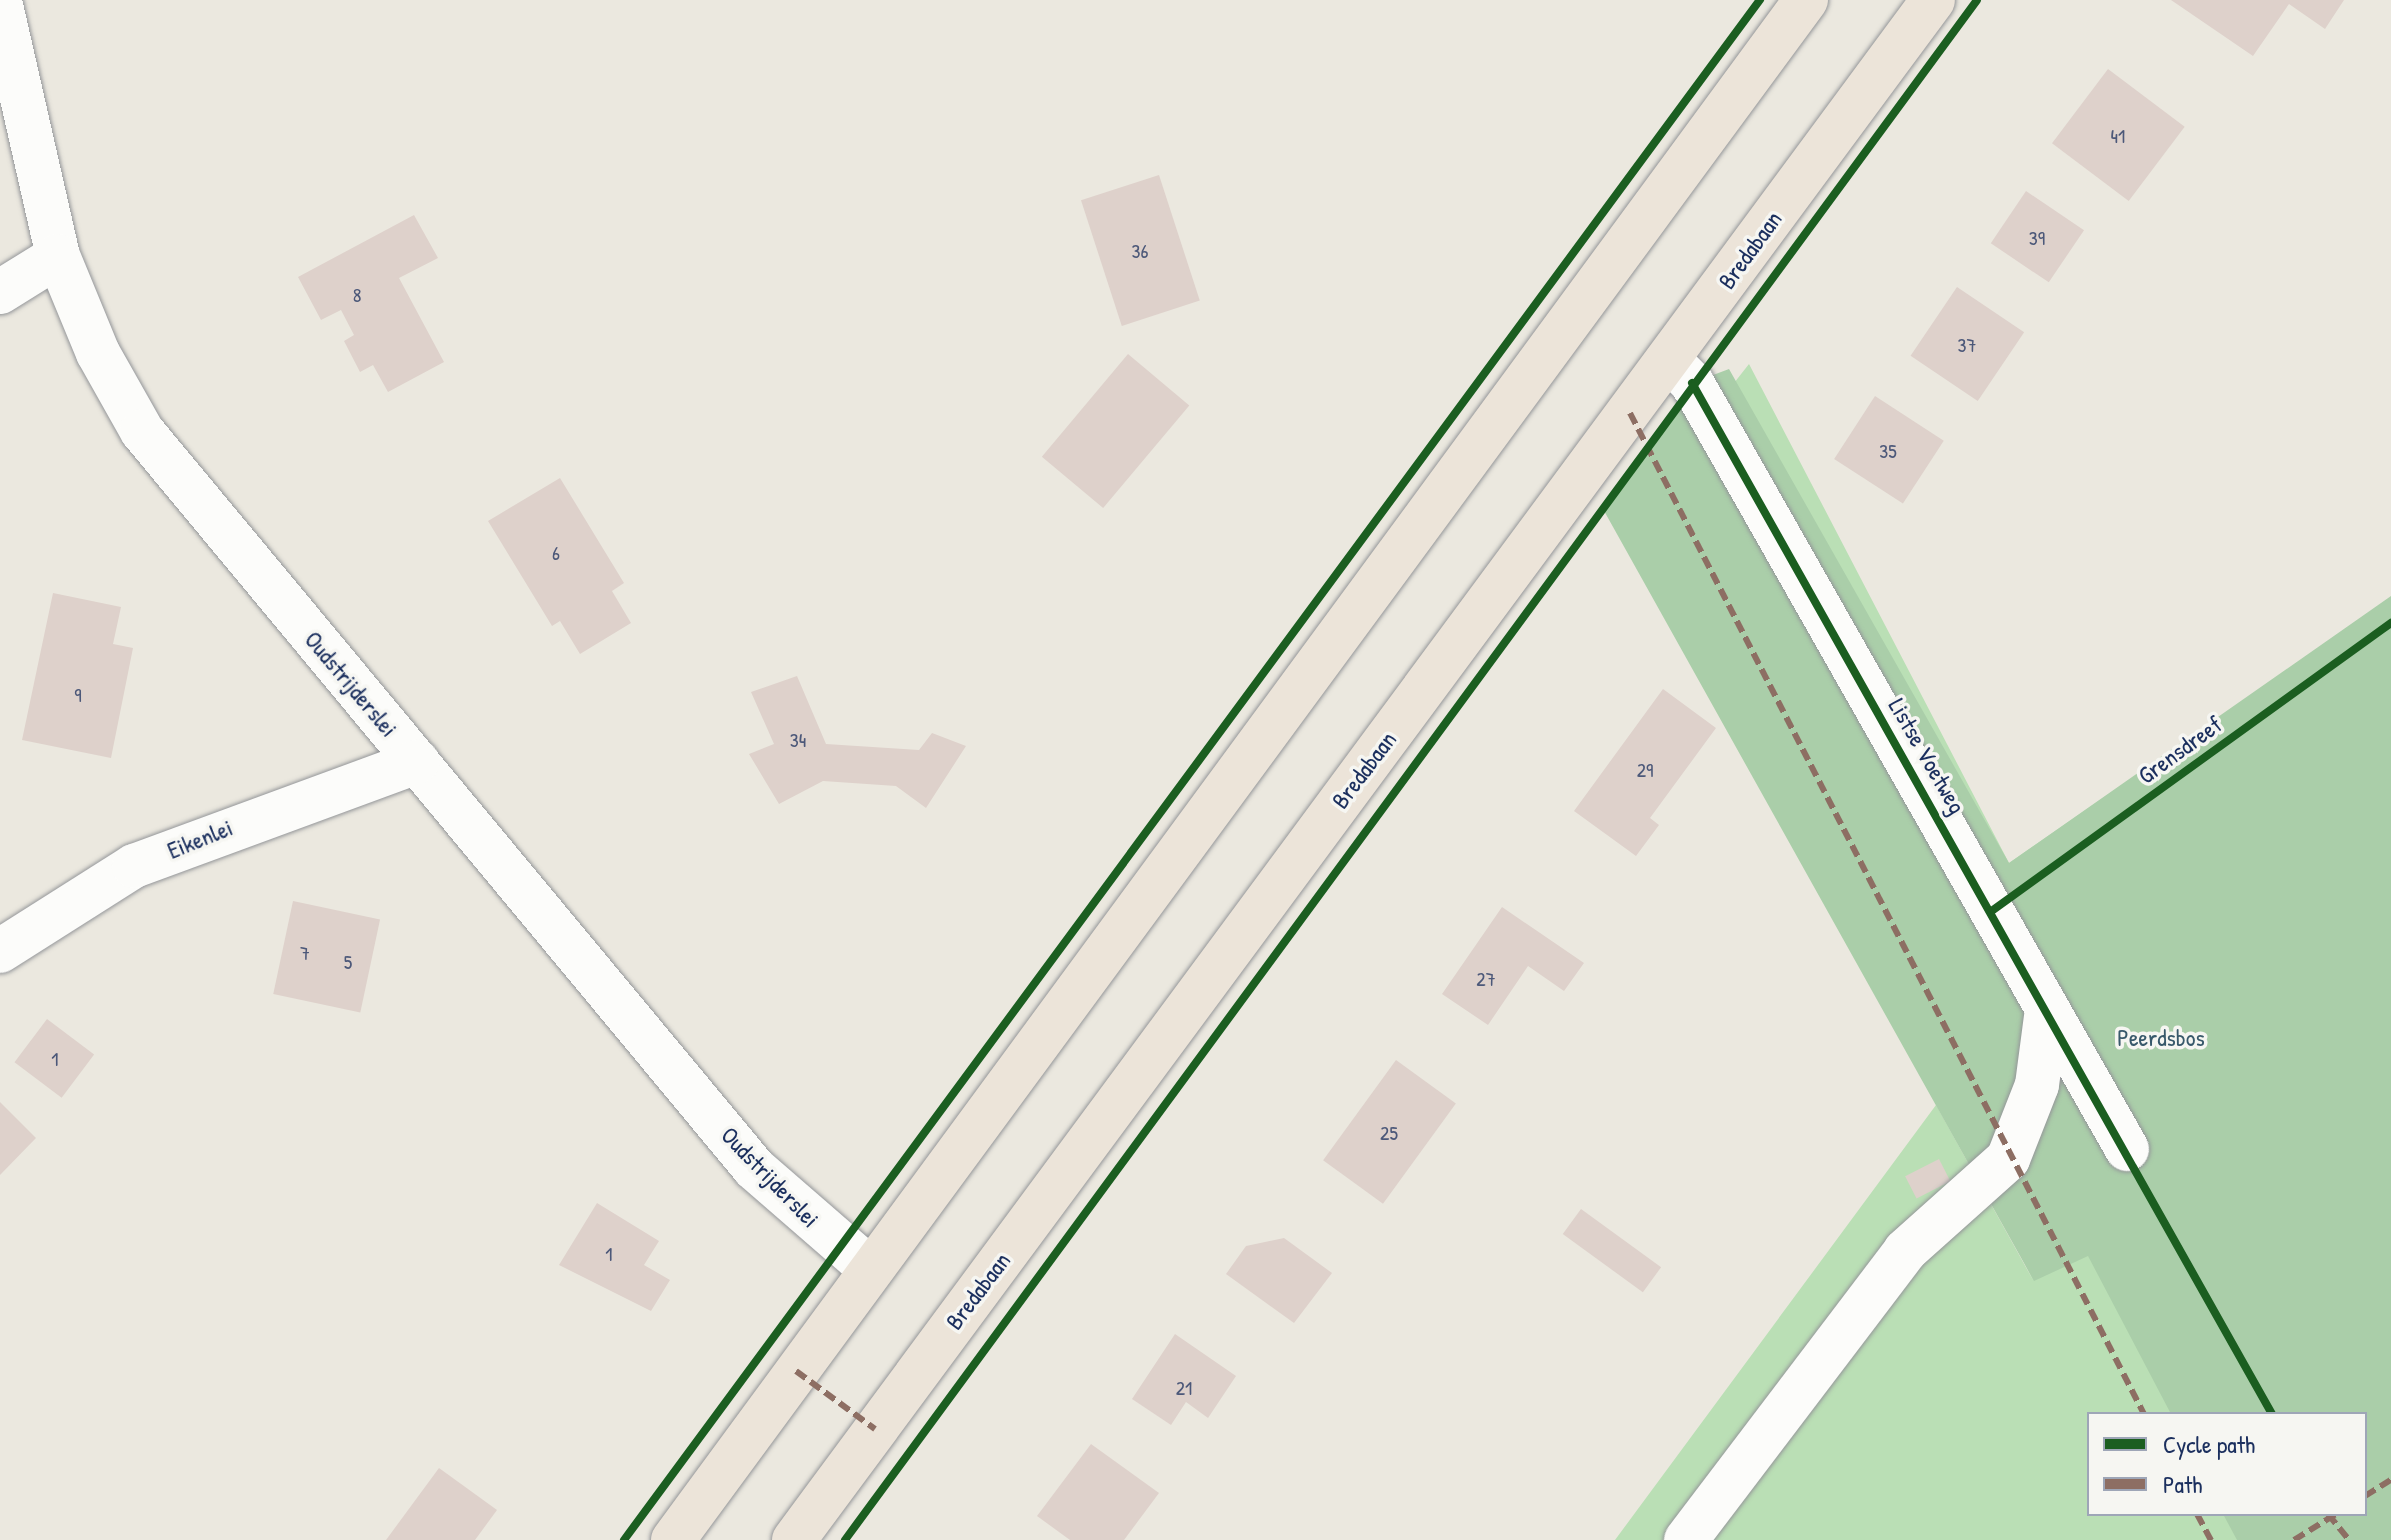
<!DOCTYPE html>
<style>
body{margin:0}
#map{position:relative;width:2391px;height:1540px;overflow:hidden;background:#ebe8df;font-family:"Patrick Hand",sans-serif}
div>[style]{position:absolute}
.green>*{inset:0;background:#badfb5}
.forest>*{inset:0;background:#aacea9}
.building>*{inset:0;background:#ded1cb;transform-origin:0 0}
.roads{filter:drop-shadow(0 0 2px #949699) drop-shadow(0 0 2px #949699)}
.minor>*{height:44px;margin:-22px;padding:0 22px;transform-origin:22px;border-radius:22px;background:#fcfcfa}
.major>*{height:44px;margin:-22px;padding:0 22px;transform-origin:22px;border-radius:22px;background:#ece4d9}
.quiet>*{height:6px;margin-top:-3px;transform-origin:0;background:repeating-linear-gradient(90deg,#8d6e63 0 12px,transparent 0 18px)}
.cycleway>*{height:8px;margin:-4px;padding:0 4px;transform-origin:4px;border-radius:4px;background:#1b5e20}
span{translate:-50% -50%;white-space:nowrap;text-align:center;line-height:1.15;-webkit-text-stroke:7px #f6f6f2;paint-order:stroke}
.number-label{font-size:20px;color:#4c5879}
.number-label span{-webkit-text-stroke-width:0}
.street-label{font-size:24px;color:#1b2f5e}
.park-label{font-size:24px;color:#38596b}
.legend{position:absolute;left:2087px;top:1412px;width:280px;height:104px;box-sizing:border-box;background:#f6f6f2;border:2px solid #9ea6b7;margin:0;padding:10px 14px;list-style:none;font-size:24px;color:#1b2f5e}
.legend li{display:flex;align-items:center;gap:16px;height:40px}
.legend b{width:40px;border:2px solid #9ea6b7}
</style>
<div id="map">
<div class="green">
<div style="clip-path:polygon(evenodd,1749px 364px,2009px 863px,2391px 599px,2391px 1540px,1615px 1540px,1936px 1105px,2033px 1280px,1642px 500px,1749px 364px,2089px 1414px,2365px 1414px,2365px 1514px,2089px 1514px,2089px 1414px)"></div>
</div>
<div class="forest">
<div style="clip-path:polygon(1729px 369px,2009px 863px,2391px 596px,2391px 1540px,2237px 1540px,2223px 1514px,2365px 1514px,2365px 1414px,2171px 1414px,2088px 1256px,2034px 1281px,1603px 509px,1692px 383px)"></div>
</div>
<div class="building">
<div style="clip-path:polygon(2171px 0,2344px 0,2325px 29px,2289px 4px,2253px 56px)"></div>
<div style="left:2108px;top:69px;width:96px;height:93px;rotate:37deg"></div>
<div style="left:1159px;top:175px;width:132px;height:82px;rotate:72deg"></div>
<div style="left:2026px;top:191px;width:70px;height:63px;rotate:34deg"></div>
<div style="clip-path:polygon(414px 215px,438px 258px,399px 278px,444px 362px,388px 392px,373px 365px,360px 372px,344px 341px,354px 335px,341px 310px,321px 320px,298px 277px)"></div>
<div style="left:1957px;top:287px;width:81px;height:83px;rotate:34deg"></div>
<div style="left:1128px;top:354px;width:80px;height:134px;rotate:40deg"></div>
<div style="left:1875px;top:396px;width:82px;height:75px;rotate:33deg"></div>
<div style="clip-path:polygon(560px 478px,624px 583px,612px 591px,631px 623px,580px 654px,560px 621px,552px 626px,488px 521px)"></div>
<div style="clip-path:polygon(53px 593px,121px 607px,113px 644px,133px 648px,111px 758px,22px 740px)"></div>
<div style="clip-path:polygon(797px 676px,826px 744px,919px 750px,932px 733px,966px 746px,926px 808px,896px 786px,823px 781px,779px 804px,749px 754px,774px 744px,751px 692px)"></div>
<div style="clip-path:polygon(1663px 689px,1716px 728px,1650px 818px,1659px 825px,1636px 856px,1574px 811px)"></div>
<div style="left:293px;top:901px;width:89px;height:95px;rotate:12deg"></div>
<div style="clip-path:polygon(1502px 907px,1584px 963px,1564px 991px,1528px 966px,1488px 1025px,1442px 994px)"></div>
<div style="left:47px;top:1019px;width:59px;height:54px;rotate:37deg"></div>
<div style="left:1396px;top:1060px;width:74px;height:124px;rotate:36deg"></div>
<div style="clip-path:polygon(0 1102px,36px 1138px,0 1175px)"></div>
<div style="left:1939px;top:1159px;width:25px;height:38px;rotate:63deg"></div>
<div style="clip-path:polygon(597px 1203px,659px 1241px,644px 1265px,670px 1280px,651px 1311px,559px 1265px)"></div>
<div style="left:1581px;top:1209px;width:99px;height:31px;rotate:36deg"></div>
<div style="clip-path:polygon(1284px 1238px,1332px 1273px,1294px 1323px,1226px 1274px,1246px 1246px)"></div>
<div style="clip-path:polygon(1175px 1334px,1236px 1376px,1208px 1418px,1186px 1402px,1171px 1425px,1132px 1399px)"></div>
<div style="clip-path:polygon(1091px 1444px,1159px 1493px,1124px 1540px,1070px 1540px,1037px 1516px)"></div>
<div style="clip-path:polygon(439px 1468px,497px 1510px,475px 1540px,386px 1540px)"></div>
</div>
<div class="roads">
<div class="minor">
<div style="left:0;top:1px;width:262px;rotate:77.2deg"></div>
<div style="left:58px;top:256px;width:105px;rotate:67.6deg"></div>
<div style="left:98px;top:353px;width:90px;rotate:60.6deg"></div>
<div style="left:142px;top:431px;width:958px;rotate:50.29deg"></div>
<div style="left:754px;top:1168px;width:154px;rotate:41deg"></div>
<div style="left:0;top:292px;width:68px;rotate:-31.8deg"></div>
<div style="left:1669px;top:360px;width:33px;rotate:45deg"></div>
<div style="left:1692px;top:383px;width:881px;rotate:60.41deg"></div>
<div style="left:0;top:951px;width:159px;rotate:-32.4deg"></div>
<div style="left:134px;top:866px;width:302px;rotate:-20.2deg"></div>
<div style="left:1686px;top:1540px;width:363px;rotate:-52.8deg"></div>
<div style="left:1905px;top:1251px;width:138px;rotate:-41.8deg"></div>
<div style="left:2008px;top:1159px;width:79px;rotate:-68.6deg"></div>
<div style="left:2037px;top:1085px;width:77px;rotate:-82.5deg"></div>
</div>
<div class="major">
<div style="left:673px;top:1540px;width:1912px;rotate:-53.66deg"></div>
<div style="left:794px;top:1540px;width:1915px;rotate:-53.51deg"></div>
</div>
</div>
<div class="quiet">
<div style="left:1630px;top:413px;width:1125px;rotate:62.82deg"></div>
<div style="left:796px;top:1371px;width:98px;rotate:36.3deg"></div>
<div style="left:2365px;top:1496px;width:31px;rotate:-32deg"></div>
<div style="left:2197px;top:1514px;width:30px;rotate:62deg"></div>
<div style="left:2328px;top:1514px;width:33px;rotate:51deg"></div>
<div style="left:2294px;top:1540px;width:49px;rotate:-31.8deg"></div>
</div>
<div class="cycleway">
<div style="left:1692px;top:383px;width:1183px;rotate:60.64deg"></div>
<div style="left:1993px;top:910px;width:491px;rotate:-35.8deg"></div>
<div style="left:624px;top:1540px;width:1914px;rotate:-53.59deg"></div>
<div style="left:845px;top:1540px;width:1911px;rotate:-53.68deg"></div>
</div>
<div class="number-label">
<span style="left:2118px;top:135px">41</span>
<span style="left:2037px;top:237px">39</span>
<span style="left:1140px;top:250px">36</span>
<span style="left:357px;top:294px">8</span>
<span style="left:1967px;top:344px">37</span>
<span style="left:1888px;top:450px">35</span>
<span style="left:556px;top:552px">6</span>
<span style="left:78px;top:694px">9</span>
<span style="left:798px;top:739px">34</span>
<span style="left:1645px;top:769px">29</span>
<span style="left:305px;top:952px">7</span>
<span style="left:348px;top:961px">5</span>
<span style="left:1486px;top:978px">27</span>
<span style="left:55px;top:1058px">1</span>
<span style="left:1389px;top:1132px">25</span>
<span style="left:609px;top:1253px">1</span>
<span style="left:1184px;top:1387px">21</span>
</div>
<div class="street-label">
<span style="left:1750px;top:250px;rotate:-54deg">Bredabaan</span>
<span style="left:351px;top:684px;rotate:50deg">Oudstrijderslei</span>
<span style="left:2180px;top:750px;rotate:-36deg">Grensdreef</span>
<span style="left:1927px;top:756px;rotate:60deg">Listse Voetweg</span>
<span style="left:1364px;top:770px;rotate:-53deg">Bredabaan</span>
<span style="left:200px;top:839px;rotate:-22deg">Eikenlei</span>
<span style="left:770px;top:1177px;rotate:46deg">Oudstrijderslei</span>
<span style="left:978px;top:1291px;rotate:-53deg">Bredabaan</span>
</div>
<div class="park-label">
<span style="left:2161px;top:1038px">Peerdsbos</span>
</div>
<ul class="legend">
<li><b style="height:10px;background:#1b5e20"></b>Cycle path</li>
<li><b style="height:10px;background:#8d6e63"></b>Path</li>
</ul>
</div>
